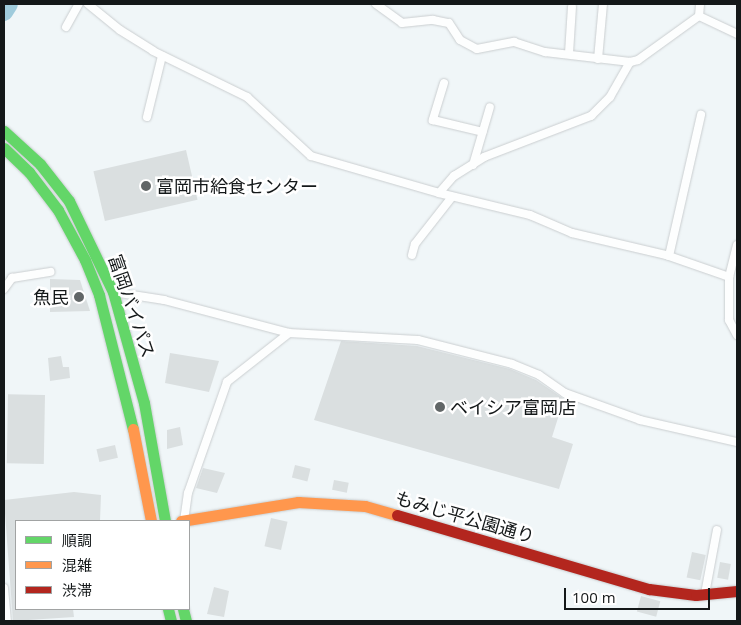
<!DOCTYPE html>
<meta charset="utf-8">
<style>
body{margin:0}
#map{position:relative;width:741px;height:625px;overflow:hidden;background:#f0f6f8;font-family:"Open Sans","Noto Sans JP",sans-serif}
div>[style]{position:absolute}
.river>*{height:18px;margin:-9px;padding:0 9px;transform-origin:9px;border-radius:9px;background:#9fcbdc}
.building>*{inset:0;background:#dadfe0;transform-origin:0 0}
.roads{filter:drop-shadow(0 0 1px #caced0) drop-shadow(0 0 1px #caced0)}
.street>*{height:8px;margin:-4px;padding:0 4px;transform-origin:4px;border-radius:4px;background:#fdfefe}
.fast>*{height:11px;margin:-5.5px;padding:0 5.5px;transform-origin:5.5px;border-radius:5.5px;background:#63d668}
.slow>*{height:11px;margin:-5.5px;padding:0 5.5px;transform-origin:5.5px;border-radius:5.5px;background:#ff974d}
.jam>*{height:11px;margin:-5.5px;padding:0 5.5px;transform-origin:5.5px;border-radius:5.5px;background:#b3261e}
.dots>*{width:14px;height:14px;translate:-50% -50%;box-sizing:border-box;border:2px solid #fff;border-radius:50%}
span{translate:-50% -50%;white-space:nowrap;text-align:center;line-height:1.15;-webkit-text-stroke:5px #fff;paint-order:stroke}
.poi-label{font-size:18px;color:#141819}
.left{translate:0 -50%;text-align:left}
.right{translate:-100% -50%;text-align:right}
.street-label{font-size:18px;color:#141819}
.frame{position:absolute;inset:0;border:5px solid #141819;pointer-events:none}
.legend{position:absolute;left:15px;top:520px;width:175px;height:90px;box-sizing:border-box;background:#fff;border:1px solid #a1a3a3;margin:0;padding:6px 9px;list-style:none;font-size:15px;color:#141819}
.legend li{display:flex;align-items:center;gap:10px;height:25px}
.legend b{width:25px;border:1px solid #a1a3a3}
.scale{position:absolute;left:564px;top:588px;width:146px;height:22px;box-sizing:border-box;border:2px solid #141819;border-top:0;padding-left:6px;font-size:15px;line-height:18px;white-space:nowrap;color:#141819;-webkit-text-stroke:4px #fff;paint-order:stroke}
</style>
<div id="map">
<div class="river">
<div style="left:4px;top:12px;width:9px;rotate:-58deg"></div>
</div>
<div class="building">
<div style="left:186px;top:150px;width:51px;height:95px;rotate:77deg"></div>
<div style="clip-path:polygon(50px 279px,80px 280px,90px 311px,50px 312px)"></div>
<div style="clip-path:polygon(341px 341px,417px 346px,510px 369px,536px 380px,564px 399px,552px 437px,573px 444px,559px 489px,314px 420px)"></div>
<div style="clip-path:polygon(170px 353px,219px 361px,209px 392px,165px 383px)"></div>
<div style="clip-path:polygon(61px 356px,63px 367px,69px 367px,70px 378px,50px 381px,48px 358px)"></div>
<div style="left:45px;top:395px;width:69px;height:37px;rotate:91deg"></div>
<div style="clip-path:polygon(180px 427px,183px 445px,167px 449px,167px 430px)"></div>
<div style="left:115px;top:445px;width:13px;height:19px;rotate:77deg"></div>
<div style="left:295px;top:465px;width:16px;height:13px;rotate:14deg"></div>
<div style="clip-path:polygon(203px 468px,225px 473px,217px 493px,196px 488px)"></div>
<div style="left:334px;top:480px;width:15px;height:10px;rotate:11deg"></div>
<div style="clip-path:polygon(74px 492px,101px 495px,100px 521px,16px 521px,16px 609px,73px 609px,74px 617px,13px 621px,4px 500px)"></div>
<div style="left:271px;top:518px;width:17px;height:29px;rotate:13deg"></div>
<div style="left:692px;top:552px;width:14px;height:26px;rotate:12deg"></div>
<div style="left:720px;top:562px;width:11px;height:16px;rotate:10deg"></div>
<div style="clip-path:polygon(214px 587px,229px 591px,224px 617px,207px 614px)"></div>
<div style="left:641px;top:596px;width:20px;height:16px;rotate:15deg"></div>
</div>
<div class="roads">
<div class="street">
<div style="left:88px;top:4px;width:41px;rotate:39.1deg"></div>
<div style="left:120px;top:30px;width:39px;rotate:32deg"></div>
<div style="left:153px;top:51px;width:105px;rotate:26.1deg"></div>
<div style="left:247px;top:97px;width:87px;rotate:42.7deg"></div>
<div style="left:311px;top:156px;width:133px;rotate:16.1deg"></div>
<div style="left:439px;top:193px;width:94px;rotate:13.6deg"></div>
<div style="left:530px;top:215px;width:46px;rotate:23.2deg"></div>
<div style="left:572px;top:233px;width:97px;rotate:13.2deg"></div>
<div style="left:666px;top:255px;width:67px;rotate:19.2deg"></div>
<div style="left:376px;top:4px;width:32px;rotate:36deg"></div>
<div style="left:402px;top:23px;width:31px;rotate:-6deg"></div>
<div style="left:433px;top:20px;width:16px;rotate:11deg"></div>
<div style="left:449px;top:23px;width:20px;rotate:57deg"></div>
<div style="left:460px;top:40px;width:19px;rotate:28deg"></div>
<div style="left:477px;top:49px;width:38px;rotate:-11deg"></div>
<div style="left:514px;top:42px;width:33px;rotate:18deg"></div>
<div style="left:545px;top:52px;width:86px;rotate:6.7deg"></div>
<div style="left:630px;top:62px;width:8px;rotate:-14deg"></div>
<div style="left:638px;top:60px;width:75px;rotate:-35.8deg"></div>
<div style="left:699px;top:16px;width:12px;rotate:-85deg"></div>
<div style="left:699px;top:16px;width:42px;rotate:25.3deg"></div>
<div style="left:66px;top:27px;width:26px;rotate:-61deg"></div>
<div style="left:569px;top:53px;width:46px;rotate:-86.3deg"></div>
<div style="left:598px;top:59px;width:55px;rotate:-84.8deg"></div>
<div style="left:444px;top:83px;width:39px;rotate:107deg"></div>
<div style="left:433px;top:120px;width:51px;rotate:13.5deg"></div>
<div style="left:147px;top:117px;width:63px;rotate:-76.2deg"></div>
<div style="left:473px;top:165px;width:60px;rotate:-73.7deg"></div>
<div style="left:439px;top:193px;width:23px;rotate:-49deg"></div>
<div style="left:454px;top:176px;width:36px;rotate:-32deg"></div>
<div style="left:484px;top:157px;width:115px;rotate:-21deg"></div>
<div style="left:591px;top:116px;width:27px;rotate:-45deg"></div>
<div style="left:610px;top:97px;width:40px;rotate:-60.3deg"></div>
<div style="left:737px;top:245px;width:33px;rotate:104deg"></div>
<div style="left:729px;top:277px;width:43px;rotate:90deg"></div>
<div style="left:729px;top:320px;width:17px;rotate:62deg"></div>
<div style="left:412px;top:255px;width:11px;rotate:-75deg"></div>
<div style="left:415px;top:244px;width:60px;rotate:-51.8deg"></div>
<div style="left:669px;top:256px;width:145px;rotate:-77.2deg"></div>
<div style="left:4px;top:289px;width:14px;rotate:-54deg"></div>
<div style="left:12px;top:278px;width:39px;rotate:-9deg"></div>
<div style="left:113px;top:292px;width:52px;rotate:8.9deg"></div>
<div style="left:164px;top:300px;width:129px;rotate:14.8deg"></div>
<div style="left:289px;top:333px;width:129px;rotate:3.1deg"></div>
<div style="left:418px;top:340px;width:97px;rotate:14.3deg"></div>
<div style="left:512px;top:364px;width:29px;rotate:22deg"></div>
<div style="left:539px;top:375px;width:32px;rotate:35deg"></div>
<div style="left:565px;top:393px;width:80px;rotate:19.8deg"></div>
<div style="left:640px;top:420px;width:99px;rotate:12.8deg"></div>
<div style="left:184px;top:521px;width:28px;rotate:-82deg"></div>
<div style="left:188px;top:493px;width:118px;rotate:-70.6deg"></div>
<div style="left:227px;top:382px;width:79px;rotate:-38.3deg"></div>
<div style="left:4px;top:588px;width:33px;rotate:85deg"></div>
<div style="left:705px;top:594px;width:65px;rotate:-79.4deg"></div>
</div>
<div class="fast">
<div style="left:4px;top:131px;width:49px;rotate:42.5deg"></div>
<div style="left:40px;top:164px;width:47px;rotate:51.9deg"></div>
<div style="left:69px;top:201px;width:101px;rotate:64.2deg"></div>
<div style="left:113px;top:292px;width:115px;rotate:74.4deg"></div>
<div style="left:144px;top:403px;width:120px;rotate:79.9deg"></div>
<div style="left:4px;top:148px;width:35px;rotate:44deg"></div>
<div style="left:29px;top:172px;width:48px;rotate:52.7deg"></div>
<div style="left:58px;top:210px;width:57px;rotate:61.6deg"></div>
<div style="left:85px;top:260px;width:38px;rotate:68deg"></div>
<div style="left:99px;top:295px;width:138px;rotate:75.8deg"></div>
<div style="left:168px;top:609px;width:12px;rotate:76deg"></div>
<div style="left:183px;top:609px;width:12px;rotate:76deg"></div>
</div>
<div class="slow">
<div style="left:133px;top:429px;width:94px;rotate:78.9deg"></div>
<div style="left:181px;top:521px;width:119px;rotate:-9.2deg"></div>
<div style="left:298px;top:502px;width:67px;rotate:3.4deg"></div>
<div style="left:365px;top:506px;width:33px;rotate:16deg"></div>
</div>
<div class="jam">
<div style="left:397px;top:515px;width:263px;rotate:16.4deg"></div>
<div style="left:649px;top:589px;width:47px;rotate:7.3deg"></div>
<div style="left:696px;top:595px;width:41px;rotate:-5.6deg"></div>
</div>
</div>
<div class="dots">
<div style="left:146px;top:186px;background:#616667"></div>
<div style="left:79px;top:297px;background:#616667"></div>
<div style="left:440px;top:407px;background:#616667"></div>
</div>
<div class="poi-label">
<span class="left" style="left:156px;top:186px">富岡市給食センター</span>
<span class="right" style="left:69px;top:297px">魚民</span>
<span class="left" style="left:450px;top:407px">ベイシア富岡店</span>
</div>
<div class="street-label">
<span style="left:132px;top:306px;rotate:71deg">富岡バイパス</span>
<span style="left:465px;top:517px;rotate:16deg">もみじ平公園通り</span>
</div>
<div class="frame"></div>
<ul class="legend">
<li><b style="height:6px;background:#63d668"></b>順調</li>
<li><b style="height:6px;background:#ff974d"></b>混雑</li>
<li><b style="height:6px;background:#b3261e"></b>渋滞</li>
</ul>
<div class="scale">100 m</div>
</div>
